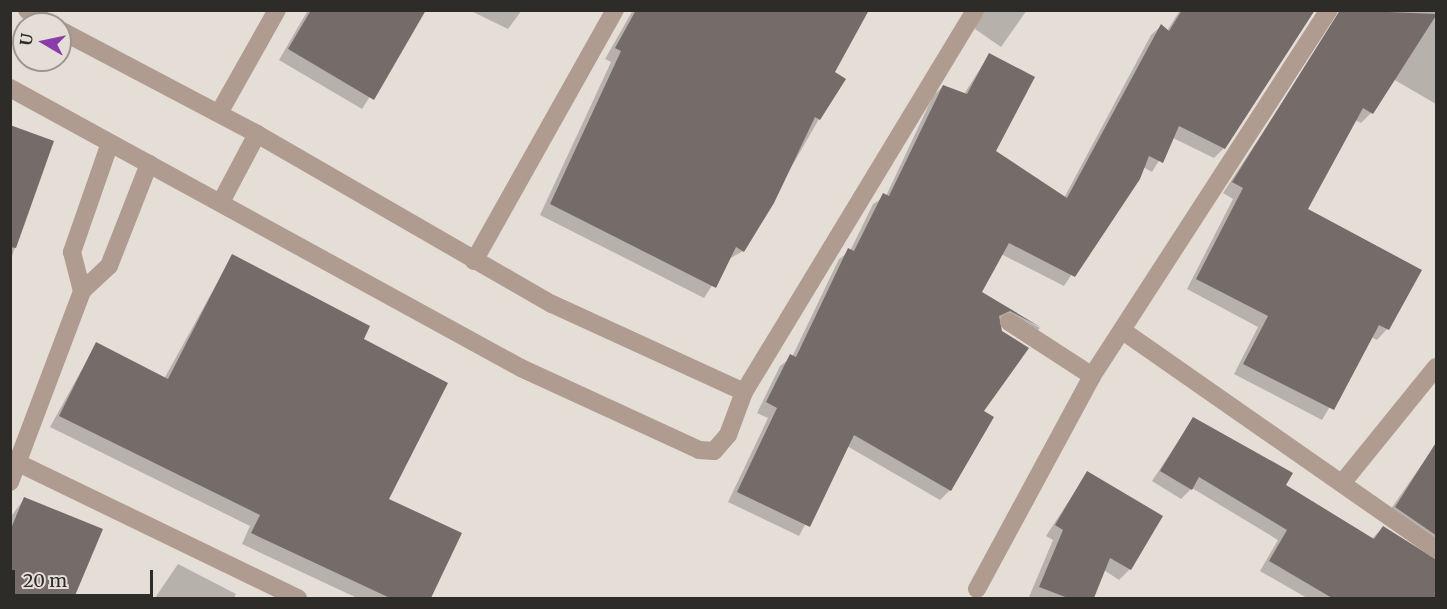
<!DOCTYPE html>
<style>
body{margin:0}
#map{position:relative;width:1447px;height:609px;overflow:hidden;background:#e5ded7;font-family:Merriweather,serif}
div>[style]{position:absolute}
.shadow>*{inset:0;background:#0003}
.building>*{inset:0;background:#756c6a}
.minor>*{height:18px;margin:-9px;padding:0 9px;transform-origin:9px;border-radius:9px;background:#af9b8f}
span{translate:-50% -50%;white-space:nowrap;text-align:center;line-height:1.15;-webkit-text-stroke:6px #e5ded7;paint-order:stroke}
.frame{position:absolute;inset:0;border:12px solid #2e2c29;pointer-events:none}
.north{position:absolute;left:12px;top:12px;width:60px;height:60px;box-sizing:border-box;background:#e5ded7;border:2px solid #9c9791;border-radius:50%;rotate:279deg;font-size:16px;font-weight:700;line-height:24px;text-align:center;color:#2e2c29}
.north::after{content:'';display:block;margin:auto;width:21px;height:27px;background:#8b3cac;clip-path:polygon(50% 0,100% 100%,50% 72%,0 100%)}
.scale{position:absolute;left:12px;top:570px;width:141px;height:27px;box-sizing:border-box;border:3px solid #2e2c29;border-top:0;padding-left:8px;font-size:18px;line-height:21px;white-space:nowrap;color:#2e2c29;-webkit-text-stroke:4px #e5ded7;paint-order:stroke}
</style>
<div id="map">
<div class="shadow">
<div style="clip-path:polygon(308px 10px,425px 10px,362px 109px,279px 60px)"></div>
<div style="clip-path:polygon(469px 10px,522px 10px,508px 29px)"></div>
<div style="clip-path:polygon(633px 10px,868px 10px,833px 73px,819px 119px,743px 251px,729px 259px,704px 298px,540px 215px,611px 62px,605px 59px)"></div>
<div style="clip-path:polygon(979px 10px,1027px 10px,1001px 47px,975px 29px)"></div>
<div style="clip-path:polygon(1180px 10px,1248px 10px,1224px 148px,1214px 158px,1173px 138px,1152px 172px,1143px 167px,1064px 286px,1001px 254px,980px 293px,1040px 328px,1031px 337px,998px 319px,982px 411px,992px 417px,950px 490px,940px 500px,847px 446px,799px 536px,728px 502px,768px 418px,757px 413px,780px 366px,792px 357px,839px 259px,850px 251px,873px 204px,886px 196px,933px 96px,943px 86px,964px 94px,989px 55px,994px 151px,1064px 198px,1151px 35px,1161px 26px,1167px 31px)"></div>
<div style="clip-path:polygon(1370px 10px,1436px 10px,1436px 104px,1393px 79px,1371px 113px,1361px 123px,1355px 120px,1306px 209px,1420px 271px,1387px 329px,1377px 340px,1371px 337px,1322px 420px,1234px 374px,1258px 327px,1187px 289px,1233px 199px,1223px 193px,1321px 44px,1351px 46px)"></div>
<div style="clip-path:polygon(10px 127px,52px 142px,10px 262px)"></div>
<div style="clip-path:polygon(232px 256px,362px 340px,387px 500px,460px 534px,430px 598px,357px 598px,242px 544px,250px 526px,50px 427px,96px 344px,164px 379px)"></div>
<div style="clip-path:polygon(1193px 419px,1284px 486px,1372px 539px,1383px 527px,1436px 563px,1436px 598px,1307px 598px,1260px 571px,1278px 540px,1192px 488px,1181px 499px,1152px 481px)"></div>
<div style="clip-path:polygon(1429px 454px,1436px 459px,1436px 553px,1386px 516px)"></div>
<div style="clip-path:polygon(1087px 473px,1130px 569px,1119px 580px,1104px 570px,1093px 598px,1029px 597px,1053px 540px,1046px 536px)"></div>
<div style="clip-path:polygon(24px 499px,101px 530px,73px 598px,10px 598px,10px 518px)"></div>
<div style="clip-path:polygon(178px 564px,236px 594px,234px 598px,155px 598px)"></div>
</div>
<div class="building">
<div style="clip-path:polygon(311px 10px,426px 10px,374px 100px,288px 49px)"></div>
<div style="clip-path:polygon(636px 10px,869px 10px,835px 72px,846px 79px,820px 120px,815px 117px,774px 203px,744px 252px,736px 247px,716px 288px,550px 204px,621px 51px,615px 48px)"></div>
<div style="clip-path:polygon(1182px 10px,1315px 10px,1225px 149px,1179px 126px,1163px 163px,1149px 156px,1140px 179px,1075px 277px,1009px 243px,982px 292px,1042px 328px,1010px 311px,999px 316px,1002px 331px,1029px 348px,984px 411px,994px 417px,951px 491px,854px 435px,810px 527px,737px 492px,777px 408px,766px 402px,790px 354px,796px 357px,848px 248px,854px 251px,883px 193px,889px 196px,943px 85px,967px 94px,989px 53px,1035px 77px,996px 151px,1067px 198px,1161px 24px,1169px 31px)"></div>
<div style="clip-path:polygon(1340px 10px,1437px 14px,1373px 114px,1363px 108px,1308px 209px,1422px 270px,1389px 330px,1379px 325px,1334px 410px,1243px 364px,1268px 316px,1196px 279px,1243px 188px,1232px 182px)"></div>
<div style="clip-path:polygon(10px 125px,54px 141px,16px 248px,10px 247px)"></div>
<div style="clip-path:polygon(232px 254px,370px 326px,364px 339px,448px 383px,389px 499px,462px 533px,431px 598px,390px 598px,251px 533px,260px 515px,59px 416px,96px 342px,168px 379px)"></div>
<div style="clip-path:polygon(1193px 417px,1293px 473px,1286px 485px,1374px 539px,1383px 526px,1437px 560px,1437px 598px,1332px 598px,1269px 561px,1287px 530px,1199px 477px,1192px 490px,1160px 471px)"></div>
<div style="clip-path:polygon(1437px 441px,1437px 536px,1395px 507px)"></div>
<div style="clip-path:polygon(1087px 471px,1163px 516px,1131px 570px,1110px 558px,1094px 598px,1068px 598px,1039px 587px,1063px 530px,1055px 525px)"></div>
<div style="clip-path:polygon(24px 497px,103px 529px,74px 598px,10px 598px,10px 531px)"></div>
</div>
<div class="minor">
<div style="left:27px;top:10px;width:26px;rotate:32deg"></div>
<div style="left:60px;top:30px;width:223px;rotate:27.8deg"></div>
<div style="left:257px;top:134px;width:340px;rotate:30deg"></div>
<div style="left:552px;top:304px;width:211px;rotate:24.6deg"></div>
<div style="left:10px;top:88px;width:583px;rotate:28.72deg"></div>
<div style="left:521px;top:368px;width:196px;rotate:24.7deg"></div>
<div style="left:699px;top:450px;width:15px;rotate:4deg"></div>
<div style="left:714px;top:451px;width:21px;rotate:-49deg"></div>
<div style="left:728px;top:435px;width:46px;rotate:-69.6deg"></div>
<div style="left:744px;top:392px;width:446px;rotate:-58.8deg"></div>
<div style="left:219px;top:113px;width:118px;rotate:-60.6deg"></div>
<div style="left:221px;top:202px;width:77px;rotate:-62.1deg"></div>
<div style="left:474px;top:261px;width:288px;rotate:-60.7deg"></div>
<div style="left:82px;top:291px;width:40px;rotate:-104.4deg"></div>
<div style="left:72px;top:252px;width:115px;rotate:-70.8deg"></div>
<div style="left:1009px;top:322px;width:99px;rotate:33deg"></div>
<div style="left:1123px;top:331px;width:381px;rotate:34.9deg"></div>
<div style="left:10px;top:459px;width:320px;rotate:25.8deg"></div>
<div style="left:10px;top:482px;width:204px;rotate:-69.3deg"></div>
<div style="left:82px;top:291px;width:37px;rotate:-43deg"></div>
<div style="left:109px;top:266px;width:110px;rotate:-68.6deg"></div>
<div style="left:1343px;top:482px;width:148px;rotate:-51deg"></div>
<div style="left:977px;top:589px;width:242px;rotate:-61.6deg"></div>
<div style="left:1092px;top:376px;width:436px;rotate:-57.1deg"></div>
</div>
<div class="frame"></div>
<div class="north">U</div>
<div class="scale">20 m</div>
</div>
